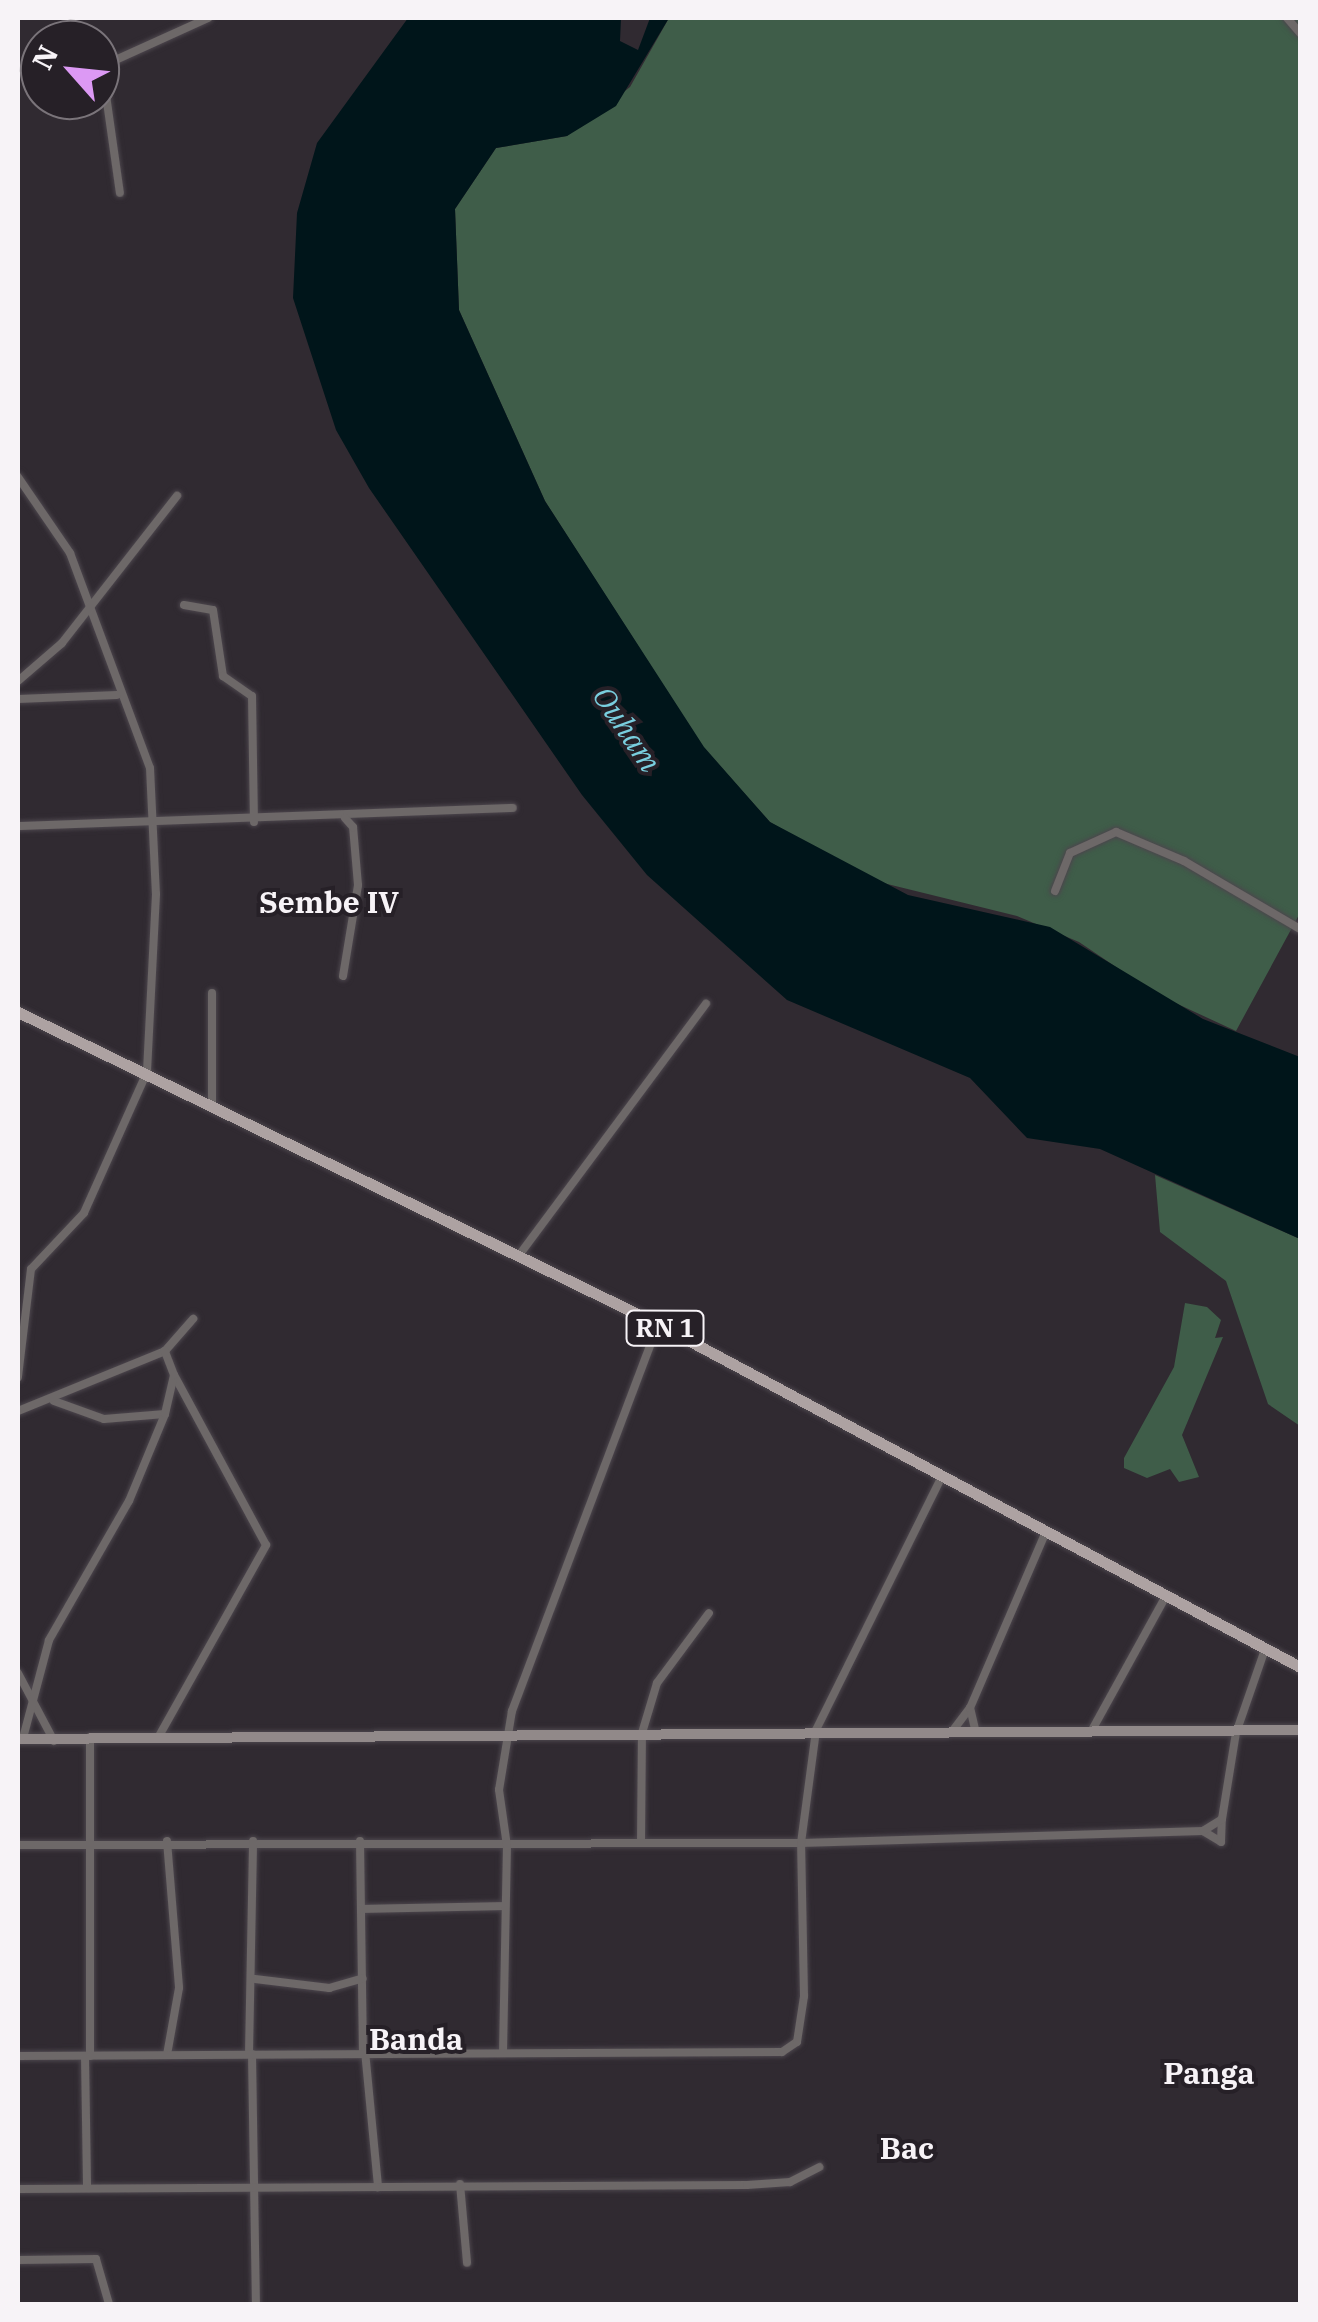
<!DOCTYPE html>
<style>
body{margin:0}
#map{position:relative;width:1318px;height:2322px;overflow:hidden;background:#302a31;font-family:"IBM Plex Serif",serif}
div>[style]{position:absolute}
.green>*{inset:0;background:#3f5d49}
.water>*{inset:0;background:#00151a}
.roads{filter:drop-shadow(0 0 2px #4c464d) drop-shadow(0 0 2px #4c464d)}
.street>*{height:8px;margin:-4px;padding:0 4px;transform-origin:4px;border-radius:4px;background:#6d6868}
.secondary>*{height:10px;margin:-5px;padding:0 5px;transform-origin:5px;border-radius:5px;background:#918989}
.primary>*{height:11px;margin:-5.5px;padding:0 5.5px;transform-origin:5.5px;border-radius:5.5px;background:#ada2a2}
span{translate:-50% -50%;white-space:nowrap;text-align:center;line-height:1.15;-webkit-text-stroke:8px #262027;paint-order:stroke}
.shield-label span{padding:2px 8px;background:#262027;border:2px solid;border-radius:8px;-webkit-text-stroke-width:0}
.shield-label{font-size:25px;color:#f7f3f7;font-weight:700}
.water-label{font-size:30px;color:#79cede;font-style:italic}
.neighbourhood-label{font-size:30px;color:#f7f3f7;font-weight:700}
.frame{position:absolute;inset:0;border:20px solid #f7f3f7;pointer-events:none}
.north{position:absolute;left:20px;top:20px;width:100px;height:100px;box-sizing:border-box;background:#262027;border:2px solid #7a747a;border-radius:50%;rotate:297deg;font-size:28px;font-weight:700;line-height:40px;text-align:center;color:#f7f3f7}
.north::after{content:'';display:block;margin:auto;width:35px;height:45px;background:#dc99f4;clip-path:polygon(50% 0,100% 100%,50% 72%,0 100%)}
</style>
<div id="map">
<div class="green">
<div style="clip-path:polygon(669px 18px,1300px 18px,1300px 913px,1236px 1031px,1156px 994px,1079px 942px,1017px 916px,867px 879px,770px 822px,703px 747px,545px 501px,459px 310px,455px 209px,496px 148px,567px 136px,630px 87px)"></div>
<div style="clip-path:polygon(1155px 1175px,1300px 1239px,1300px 1426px,1268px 1404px,1226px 1281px,1160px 1232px)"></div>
<div style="clip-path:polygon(1185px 1303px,1207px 1307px,1221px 1320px,1215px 1338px,1223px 1337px,1182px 1435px,1199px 1477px,1179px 1482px,1170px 1469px,1147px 1478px,1124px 1468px,1124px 1458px,1174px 1367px)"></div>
</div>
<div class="water">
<div style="clip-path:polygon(408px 18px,621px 18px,620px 41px,638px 50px,650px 18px,669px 18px,616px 106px,567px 136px,496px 148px,455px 209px,459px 310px,545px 501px,704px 747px,770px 822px,908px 895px,1050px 927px,1203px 1019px,1300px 1057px,1300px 1239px,1100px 1149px,1027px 1138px,970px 1078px,787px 1000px,647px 875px,582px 795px,369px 488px,336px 430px,293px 298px,297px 213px,317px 143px)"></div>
</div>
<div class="roads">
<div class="street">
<div style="left:1287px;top:18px;width:20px;rotate:49deg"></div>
<div style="left:100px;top:67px;width:119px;rotate:-24.4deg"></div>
<div style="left:102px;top:67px;width:127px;rotate:81.9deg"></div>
<div style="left:18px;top:70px;width:22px"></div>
<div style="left:18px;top:477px;width:92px;rotate:55.6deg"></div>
<div style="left:70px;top:553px;width:229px;rotate:69.6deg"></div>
<div style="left:150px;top:768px;width:126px;rotate:87.3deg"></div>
<div style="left:156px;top:894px;width:178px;rotate:92.9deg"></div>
<div style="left:147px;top:1072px;width:154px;rotate:114.1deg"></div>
<div style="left:84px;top:1213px;width:77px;rotate:133.4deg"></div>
<div style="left:31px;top:1269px;width:109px;rotate:96.9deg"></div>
<div style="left:184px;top:605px;width:29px;rotate:10deg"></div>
<div style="left:213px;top:610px;width:67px;rotate:81.4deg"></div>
<div style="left:223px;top:676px;width:35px;rotate:35deg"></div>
<div style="left:252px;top:696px;width:126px;rotate:89.1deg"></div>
<div style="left:18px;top:681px;width:58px;rotate:-40.8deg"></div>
<div style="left:62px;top:643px;width:187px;rotate:-52deg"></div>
<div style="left:18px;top:699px;width:99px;rotate:-2.3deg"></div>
<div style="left:18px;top:826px;width:495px;rotate:-2.1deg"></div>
<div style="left:1055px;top:891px;width:41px;rotate:-68.5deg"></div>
<div style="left:1070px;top:853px;width:51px;rotate:-24.5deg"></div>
<div style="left:1116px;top:832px;width:74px;rotate:23.1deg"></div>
<div style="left:1184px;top:861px;width:134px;rotate:30.4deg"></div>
<div style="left:343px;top:976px;width:92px;rotate:-80.6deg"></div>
<div style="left:358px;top:885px;width:58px;rotate:-94.9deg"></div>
<div style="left:353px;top:827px;width:12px;rotate:-132deg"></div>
<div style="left:212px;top:993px;width:109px;rotate:90deg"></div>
<div style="left:520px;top:1254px;width:312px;rotate:-53.4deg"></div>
<div style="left:54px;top:1401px;width:53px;rotate:19.8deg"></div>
<div style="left:104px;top:1419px;width:61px;rotate:-4.7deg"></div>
<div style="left:18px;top:1411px;width:159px;rotate:-22.2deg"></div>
<div style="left:165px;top:1351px;width:43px;rotate:-48.8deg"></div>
<div style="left:18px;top:1673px;width:77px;rotate:62.1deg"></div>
<div style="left:954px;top:1729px;width:26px;rotate:-53deg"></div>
<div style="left:975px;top:1729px;width:22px;rotate:-103deg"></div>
<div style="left:970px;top:1708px;width:189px;rotate:-66.7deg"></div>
<div style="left:1092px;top:1730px;width:153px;rotate:-61.1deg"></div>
<div style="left:159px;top:1736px;width:219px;rotate:-60.7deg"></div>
<div style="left:266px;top:1545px;width:193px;rotate:-118.4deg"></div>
<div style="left:90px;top:1737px;width:319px;rotate:90deg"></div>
<div style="left:23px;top:1738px;width:101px;rotate:-75.1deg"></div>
<div style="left:49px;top:1640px;width:160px;rotate:-60.1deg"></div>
<div style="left:129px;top:1501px;width:94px;rotate:-67.5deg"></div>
<div style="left:165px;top:1414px;width:40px;rotate:-77deg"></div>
<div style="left:174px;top:1375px;width:26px;rotate:-111deg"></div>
<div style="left:1203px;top:1831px;width:21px;rotate:31deg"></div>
<div style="left:1221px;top:1842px;width:23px;rotate:-88deg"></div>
<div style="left:167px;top:1841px;width:147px;rotate:85.3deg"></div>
<div style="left:179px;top:1988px;width:68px;rotate:100.2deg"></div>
<div style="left:360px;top:1841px;width:210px;rotate:89.2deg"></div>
<div style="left:641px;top:1843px;width:110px;rotate:-89.5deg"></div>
<div style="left:642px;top:1733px;width:52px;rotate:-73.3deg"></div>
<div style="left:657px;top:1683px;width:87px;rotate:-53.4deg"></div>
<div style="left:18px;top:1845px;width:783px;rotate:-0.15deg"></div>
<div style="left:801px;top:1843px;width:402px;rotate:-1.7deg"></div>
<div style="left:1203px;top:1831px;width:22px;rotate:-32deg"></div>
<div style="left:1222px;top:1819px;width:87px;rotate:-80.8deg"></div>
<div style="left:1236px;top:1733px;width:86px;rotate:-70.9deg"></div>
<div style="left:363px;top:1909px;width:140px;rotate:-1.2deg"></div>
<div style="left:255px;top:1979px;width:75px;rotate:6.9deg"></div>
<div style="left:329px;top:1988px;width:35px;rotate:-16deg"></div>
<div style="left:365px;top:2051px;width:137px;rotate:84.5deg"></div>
<div style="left:249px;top:2053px;width:212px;rotate:-88.9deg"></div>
<div style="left:503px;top:2053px;width:207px;rotate:-88.9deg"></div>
<div style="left:507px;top:1846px;width:57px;rotate:-98.1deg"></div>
<div style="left:499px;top:1790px;width:80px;rotate:-80.7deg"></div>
<div style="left:512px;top:1711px;width:414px;rotate:-69.3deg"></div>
<div style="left:252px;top:2054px;width:250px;rotate:89.1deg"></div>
<div style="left:18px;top:2056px;width:764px;rotate:-0.3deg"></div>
<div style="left:782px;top:2052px;width:18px;rotate:-34deg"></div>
<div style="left:797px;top:2042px;width:47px;rotate:-81.3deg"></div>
<div style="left:804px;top:1996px;width:153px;rotate:-91.1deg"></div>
<div style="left:801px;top:1843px;width:114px;rotate:-82.4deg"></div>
<div style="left:816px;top:1730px;width:281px;rotate:-63.6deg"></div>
<div style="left:85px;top:2056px;width:132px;rotate:89.1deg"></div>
<div style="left:460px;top:2184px;width:79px;rotate:84.9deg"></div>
<div style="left:18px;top:2189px;width:729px;rotate:-0.31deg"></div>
<div style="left:747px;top:2185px;width:43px;rotate:-4deg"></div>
<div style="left:790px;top:2182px;width:33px;rotate:-27deg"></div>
<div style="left:18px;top:2260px;width:78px;rotate:-0.7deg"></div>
<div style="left:96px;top:2259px;width:47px;rotate:73.9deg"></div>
</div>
<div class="secondary">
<div style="left:18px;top:1739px;width:1282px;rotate:-0.4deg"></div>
</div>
<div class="primary">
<div style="left:18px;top:1012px;width:712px;rotate:25.99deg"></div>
<div style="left:658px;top:1324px;width:728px;rotate:28.11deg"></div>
</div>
</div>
<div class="shield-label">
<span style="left:665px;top:1328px">RN 1</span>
</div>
<div class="water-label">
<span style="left:627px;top:729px;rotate:56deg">Ouham</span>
</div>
<div class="neighbourhood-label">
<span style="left:329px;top:902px">Sembe IV</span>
<span style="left:416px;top:2039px">Banda</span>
<span style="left:1209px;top:2073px">Panga</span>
<span style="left:907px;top:2148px">Bac</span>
</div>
<div class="frame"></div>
<div class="north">N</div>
</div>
